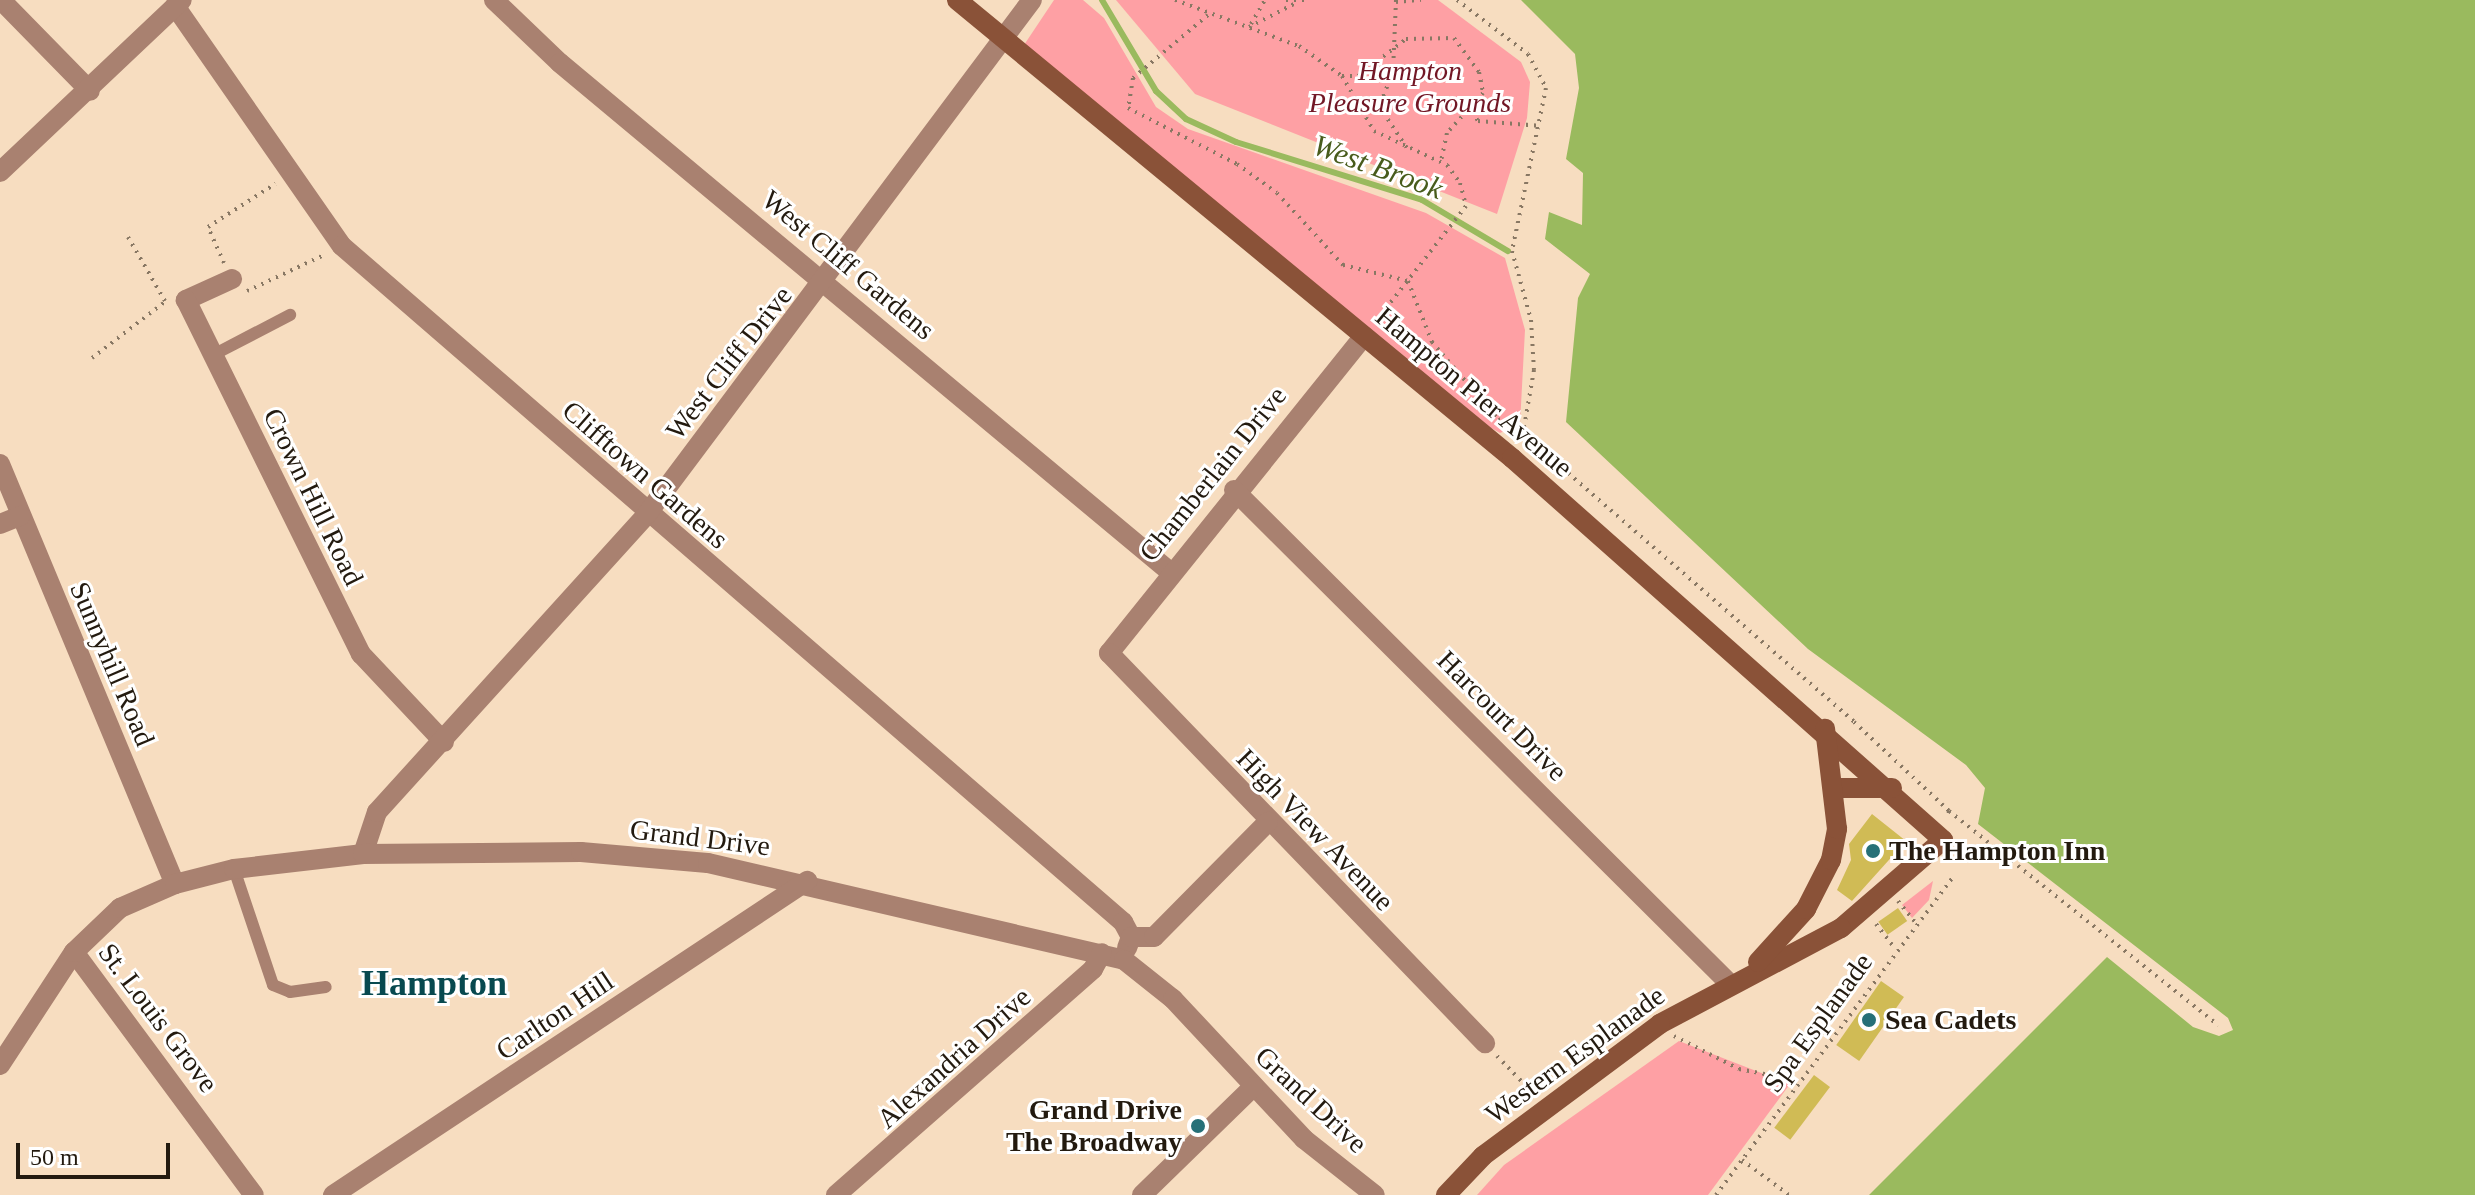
<!DOCTYPE html>
<style>
body{margin:0}
#map{position:relative;width:2475px;height:1195px;overflow:hidden;background:#f7ddc0;font-family:"Times New Roman",serif}
div>[style]{position:absolute}
.green>*{inset:0;background:#fea0a4}
.water>*{inset:0;background:#9aba5e}
.stream>*{height:6px;margin:-3px;padding:0 3px;transform-origin:3px;border-radius:3px;background:#9aba5e}
.building>*{inset:0;background:#d0bb55;transform-origin:0 0}
.path>*{height:4px;margin-top:-2px;transform-origin:0;background:repeating-linear-gradient(90deg,#887763 0 2px,transparent 0 8px)}
.lane>*{height:12px;margin:-6px;padding:0 6px;transform-origin:6px;border-radius:6px;background:#a98170}
.street>*{height:20px;margin:-10px;padding:0 10px;transform-origin:10px;border-radius:10px;background:#a98170}
.secondary>*{height:20px;margin:-10px;padding:0 10px;transform-origin:10px;border-radius:10px;background:#8a5238}
.dots>*{width:22px;height:22px;translate:-50% -50%;box-sizing:border-box;border:4px solid #fff;border-radius:50%}
span{translate:-50% -50%;white-space:nowrap;text-align:center;line-height:1.15;-webkit-text-stroke:6px #fff;paint-order:stroke}
.park-label{font-size:28px;color:#721725;font-style:italic}
.street-label{font-size:28px;color:#231a0f}
.poi-label{font-size:28px;color:#231a0f;font-weight:700}
.left{translate:0 -50%;text-align:left}
.right{translate:-100% -50%;text-align:right}
.water-label{font-size:30px;color:#485c1c;font-style:italic}
.district-label{font-size:36px;color:#08494f;font-weight:700}
.scale{position:absolute;left:16px;top:1143px;width:154px;height:36px;box-sizing:border-box;border:4px solid #231a0f;border-top:0;padding-left:10px;font-size:24px;line-height:28px;white-space:nowrap;color:#231a0f;-webkit-text-stroke:6px #fff;paint-order:stroke}
</style>
<div id="map">
<div class="green">
<div style="clip-path:polygon(1054px 0,1083px 0,1104px 18px,1156px 107px,1188px 129px,1426px 213px,1505px 258px,1525px 330px,1520px 424px,1500px 433px,1479px 421px,1024px 45px)"></div>
<div style="clip-path:polygon(1116px 0,1438px 0,1521px 62px,1530px 82px,1527px 118px,1497px 214px,1195px 94px)"></div>
<div style="clip-path:polygon(1933px 881px,1929px 900px,1912px 918px,1902px 905px)"></div>
<div style="clip-path:polygon(1679px 1041px,1790px 1084px,1708px 1195px,1477px 1195px,1504px 1165px)"></div>
</div>
<div class="water">
<div style="clip-path:polygon(1521px 0,2475px 0,2475px 1195px,1869px 1195px,2107px 957px,2193px 1027px,2219px 1036px,2233px 1030px,2228px 1018px,1978px 824px,1985px 788px,1966px 765px,1808px 649px,1566px 422px,1578px 298px,1590px 274px,1545px 239px,1549px 212px,1582px 225px,1583px 173px,1566px 159px,1579px 88px,1575px 54px)"></div>
</div>
<div class="stream">
<div style="left:1102px;top:0;width:106px;rotate:59.3deg"></div>
<div style="left:1156px;top:91px;width:41px;rotate:43deg"></div>
<div style="left:1186px;top:119px;width:55px;rotate:24.7deg"></div>
<div style="left:1236px;top:142px;width:195px;rotate:17.3deg"></div>
<div style="left:1422px;top:200px;width:100px;rotate:30.7deg"></div>
</div>
<div class="building">
<div style="clip-path:polygon(1872px 814px,1906px 841px,1852px 901px,1837px 890px,1851px 860px,1849px 844px)"></div>
<div style="left:1898px;top:908px;width:16px;height:24px;rotate:55deg"></div>
<div style="left:1881px;top:981px;width:28px;height:78px;rotate:35deg"></div>
<div style="left:1814px;top:1075px;width:20px;height:66px;rotate:37deg"></div>
</div>
<div class="path">
<div style="left:1175px;top:0;width:132px;rotate:20.4deg"></div>
<div style="left:1299px;top:46px;width:52px;rotate:34.9deg"></div>
<div style="left:1342px;top:76px;width:64px;rotate:59.8deg"></div>
<div style="left:1374px;top:131px;width:81px;rotate:25deg"></div>
<div style="left:1447px;top:165px;width:22px;rotate:54deg"></div>
<div style="left:1460px;top:183px;width:24px;rotate:75deg"></div>
<div style="left:1466px;top:206px;width:146px;rotate:128deg"></div>
<div style="left:1286px;top:0;width:19px"></div>
<div style="left:1396px;top:0;width:72px;rotate:92.4deg"></div>
<div style="left:1393px;top:72px;width:37px;rotate:112deg"></div>
<div style="left:1379px;top:106px;width:50px;rotate:56.3deg"></div>
<div style="left:1457px;top:0;width:89px;rotate:37.3deg"></div>
<div style="left:1528px;top:54px;width:38px;rotate:62deg"></div>
<div style="left:1546px;top:88px;width:167px;rotate:101.8deg"></div>
<div style="left:1512px;top:251px;width:72px;rotate:74.6deg"></div>
<div style="left:1531px;top:320px;width:50px;rotate:86.6deg"></div>
<div style="left:1534px;top:370px;width:70px;rotate:99.9deg"></div>
<div style="left:1396px;top:2px;width:25px;rotate:-5deg"></div>
<div style="left:1208px;top:15px;width:98px;rotate:140deg"></div>
<div style="left:1133px;top:78px;width:30px;rotate:99deg"></div>
<div style="left:1128px;top:108px;width:123px;rotate:27.2deg"></div>
<div style="left:1237px;top:164px;width:49px;rotate:35.9deg"></div>
<div style="left:1277px;top:193px;width:98px;rotate:47.5deg"></div>
<div style="left:1343px;top:265px;width:67px;rotate:13.8deg"></div>
<div style="left:1251px;top:24px;width:28px;rotate:-60deg"></div>
<div style="left:1249px;top:27px;width:51px;rotate:-27.1deg"></div>
<div style="left:1342px;top:76px;width:16px"></div>
<div style="left:1358px;top:76px;width:61px;rotate:-37.6deg"></div>
<div style="left:1406px;top:39px;width:48px;rotate:-1.2deg"></div>
<div style="left:1454px;top:38px;width:42px;rotate:53.7deg"></div>
<div style="left:1479px;top:72px;width:21px;rotate:79deg"></div>
<div style="left:1483px;top:93px;width:54px;rotate:132deg"></div>
<div style="left:1447px;top:133px;width:29px;rotate:102deg"></div>
<div style="left:1472px;top:112px;width:11px;rotate:56deg"></div>
<div style="left:1478px;top:121px;width:64px;rotate:4.5deg"></div>
<div style="left:128px;top:237px;width:74px;rotate:60deg"></div>
<div style="left:224px;top:263px;width:39px;rotate:-114deg"></div>
<div style="left:208px;top:227px;width:80px;rotate:-32.7deg"></div>
<div style="left:1408px;top:281px;width:66px;rotate:68.5deg"></div>
<div style="left:1432px;top:342px;width:101px;rotate:49.4deg"></div>
<div style="left:1498px;top:419px;width:17px;rotate:24deg"></div>
<div style="left:1514px;top:426px;width:451px;rotate:41deg"></div>
<div style="left:1854px;top:722px;width:130px;rotate:43.1deg"></div>
<div style="left:1949px;top:811px;width:7px;rotate:98deg"></div>
<div style="left:247px;top:291px;width:87px;rotate:-25.1deg"></div>
<div style="left:92px;top:358px;width:93px;rotate:-37.6deg"></div>
<div style="left:1949px;top:811px;width:344px;rotate:38.5deg"></div>
<div style="left:1898px;top:901px;width:27px;rotate:51deg"></div>
<div style="left:1876px;top:924px;width:31px;rotate:52deg"></div>
<div style="left:1674px;top:1036px;width:73px;rotate:26.9deg"></div>
<div style="left:1739px;top:1069px;width:62px;rotate:11.1deg"></div>
<div style="left:1497px;top:1056px;width:52px;rotate:45.8deg"></div>
<div style="left:1742px;top:1160px;width:59px;rotate:36.7deg"></div>
<div style="left:1716px;top:1195px;width:398px;rotate:-53.3deg"></div>
</div>
<div class="lane">
<div style="left:213px;top:355px;width:87px;rotate:-27.5deg"></div>
<div style="left:234px;top:869px;width:122px;rotate:71.4deg"></div>
<div style="left:273px;top:985px;width:18px;rotate:22deg"></div>
<div style="left:290px;top:992px;width:36px;rotate:-8deg"></div>
</div>
<div class="street">
<div style="left:1px;top:0;width:127px;rotate:45.6deg"></div>
<div style="left:494px;top:0;width:91px;rotate:43.7deg"></div>
<div style="left:560px;top:63px;width:793px;rotate:39.83deg"></div>
<div style="left:175px;top:6px;width:292px;rotate:55.2deg"></div>
<div style="left:342px;top:246px;width:1033px;rotate:40.88deg"></div>
<div style="left:1123px;top:922px;width:17px;rotate:62deg"></div>
<div style="left:0;top:172px;width:250px;rotate:-43.4deg"></div>
<div style="left:232px;top:279px;width:51px;rotate:155.5deg"></div>
<div style="left:186px;top:300px;width:395px;rotate:63.7deg"></div>
<div style="left:361px;top:654px;width:121px;rotate:46.7deg"></div>
<div style="left:1364px;top:336px;width:407px;rotate:128.8deg"></div>
<div style="left:1109px;top:653px;width:542px;rotate:46.05deg"></div>
<div style="left:0;top:464px;width:455px;rotate:67.4deg"></div>
<div style="left:1234px;top:490px;width:699px;rotate:44.88deg"></div>
<div style="left:0;top:524px;width:22px;rotate:-22deg"></div>
<div style="left:363px;top:854px;width:44px;rotate:-71.6deg"></div>
<div style="left:377px;top:812px;width:402px;rotate:-47.8deg"></div>
<div style="left:647px;top:514px;width:642px;rotate:-53.17deg"></div>
<div style="left:1127px;top:948px;width:12px;rotate:-70deg"></div>
<div style="left:1131px;top:937px;width:23px"></div>
<div style="left:1154px;top:937px;width:162px;rotate:-45.3deg"></div>
<div style="left:74px;top:952px;width:302px;rotate:53.5deg"></div>
<div style="left:0;top:1065px;width:135px;rotate:-56.8deg"></div>
<div style="left:74px;top:952px;width:64px;rotate:-43.7deg"></div>
<div style="left:120px;top:908px;width:60px;rotate:-23.6deg"></div>
<div style="left:175px;top:884px;width:61px;rotate:-14.3deg"></div>
<div style="left:234px;top:869px;width:130px;rotate:-6.6deg"></div>
<div style="left:363px;top:854px;width:218px;rotate:-0.5deg"></div>
<div style="left:581px;top:852px;width:127px;rotate:5deg"></div>
<div style="left:708px;top:863px;width:427px;rotate:13.1deg"></div>
<div style="left:1124px;top:960px;width:63px;rotate:38.5deg"></div>
<div style="left:1173px;top:999px;width:192px;rotate:46.9deg"></div>
<div style="left:1304px;top:1139px;width:90px;rotate:38.3deg"></div>
<div style="left:333px;top:1195px;width:569px;rotate:-33.52deg"></div>
<div style="left:836px;top:1195px;width:342px;rotate:-41.3deg"></div>
<div style="left:1093px;top:969px;width:18px;rotate:-61deg"></div>
<div style="left:1142px;top:1195px;width:155px;rotate:-44.2deg"></div>
</div>
<div class="secondary">
<div style="left:957px;top:0;width:720px;rotate:39.53deg"></div>
<div style="left:1512px;top:458px;width:576px;rotate:41.55deg"></div>
<div style="left:1943px;top:840px;width:135px;rotate:139.2deg"></div>
<div style="left:1841px;top:928px;width:205px;rotate:152.1deg"></div>
<div style="left:1660px;top:1024px;width:221px;rotate:143.3deg"></div>
<div style="left:1483px;top:1156px;width:54px;rotate:133.5deg"></div>
<div style="left:1835px;top:788px;width:57px"></div>
<div style="left:1758px;top:962px;width:72px;rotate:-47.8deg"></div>
<div style="left:1806px;top:909px;width:55px;rotate:-63deg"></div>
<div style="left:1831px;top:860px;width:32px;rotate:-79deg"></div>
<div style="left:1837px;top:829px;width:101px;rotate:-96.8deg"></div>
</div>
<div class="dots">
<div style="left:1873px;top:851px;background:#267078"></div>
<div style="left:1869px;top:1020px;background:#267078"></div>
<div style="left:1198px;top:1126px;background:#267078"></div>
</div>
<div class="park-label">
<span style="left:1410px;top:87px">Hampton<br>Pleasure Grounds</span>
</div>
<div class="street-label">
<span style="left:848px;top:265px;rotate:40deg">West Cliff Gardens</span>
<span style="left:729px;top:363px;rotate:-52deg">West Cliff Drive</span>
<span style="left:1474px;top:392px;rotate:40deg">Hampton Pier Avenue</span>
<span style="left:1213px;top:474px;rotate:-51deg">Chamberlain Drive</span>
<span style="left:645px;top:475px;rotate:41deg">Clifftown Gardens</span>
<span style="left:313px;top:497px;rotate:64deg">Crown Hill Road</span>
<span style="left:112px;top:664px;rotate:67deg">Sunnyhill Road</span>
<span style="left:1502px;top:716px;rotate:45deg">Harcourt Drive</span>
<span style="left:1315px;top:830px;rotate:46deg">High View Avenue</span>
<span style="left:700px;top:838px;rotate:7deg">Grand Drive</span>
<span style="left:555px;top:1016px;rotate:-34deg">Carlton Hill</span>
<span style="left:158px;top:1018px;rotate:53deg">St. Louis Grove</span>
<span style="left:1818px;top:1023px;rotate:-54deg">Spa Esplanade</span>
<span style="left:1575px;top:1055px;rotate:-36deg">Western Esplanade</span>
<span style="left:954px;top:1058px;rotate:-42deg">Alexandria Drive</span>
<span style="left:1311px;top:1100px;rotate:43deg">Grand Drive</span>
</div>
<div class="poi-label">
<span class="left" style="left:1889px;top:851px">The Hampton Inn</span>
<span class="left" style="left:1885px;top:1020px">Sea Cadets</span>
<span class="right" style="left:1182px;top:1126px">Grand Drive<br>The Broadway</span>
</div>
<div class="water-label">
<span style="left:1378px;top:167px;rotate:20deg">West Brook</span>
</div>
<div class="district-label">
<span style="left:434px;top:984px">Hampton</span>
</div>
<div class="scale">50 m</div>
</div>
